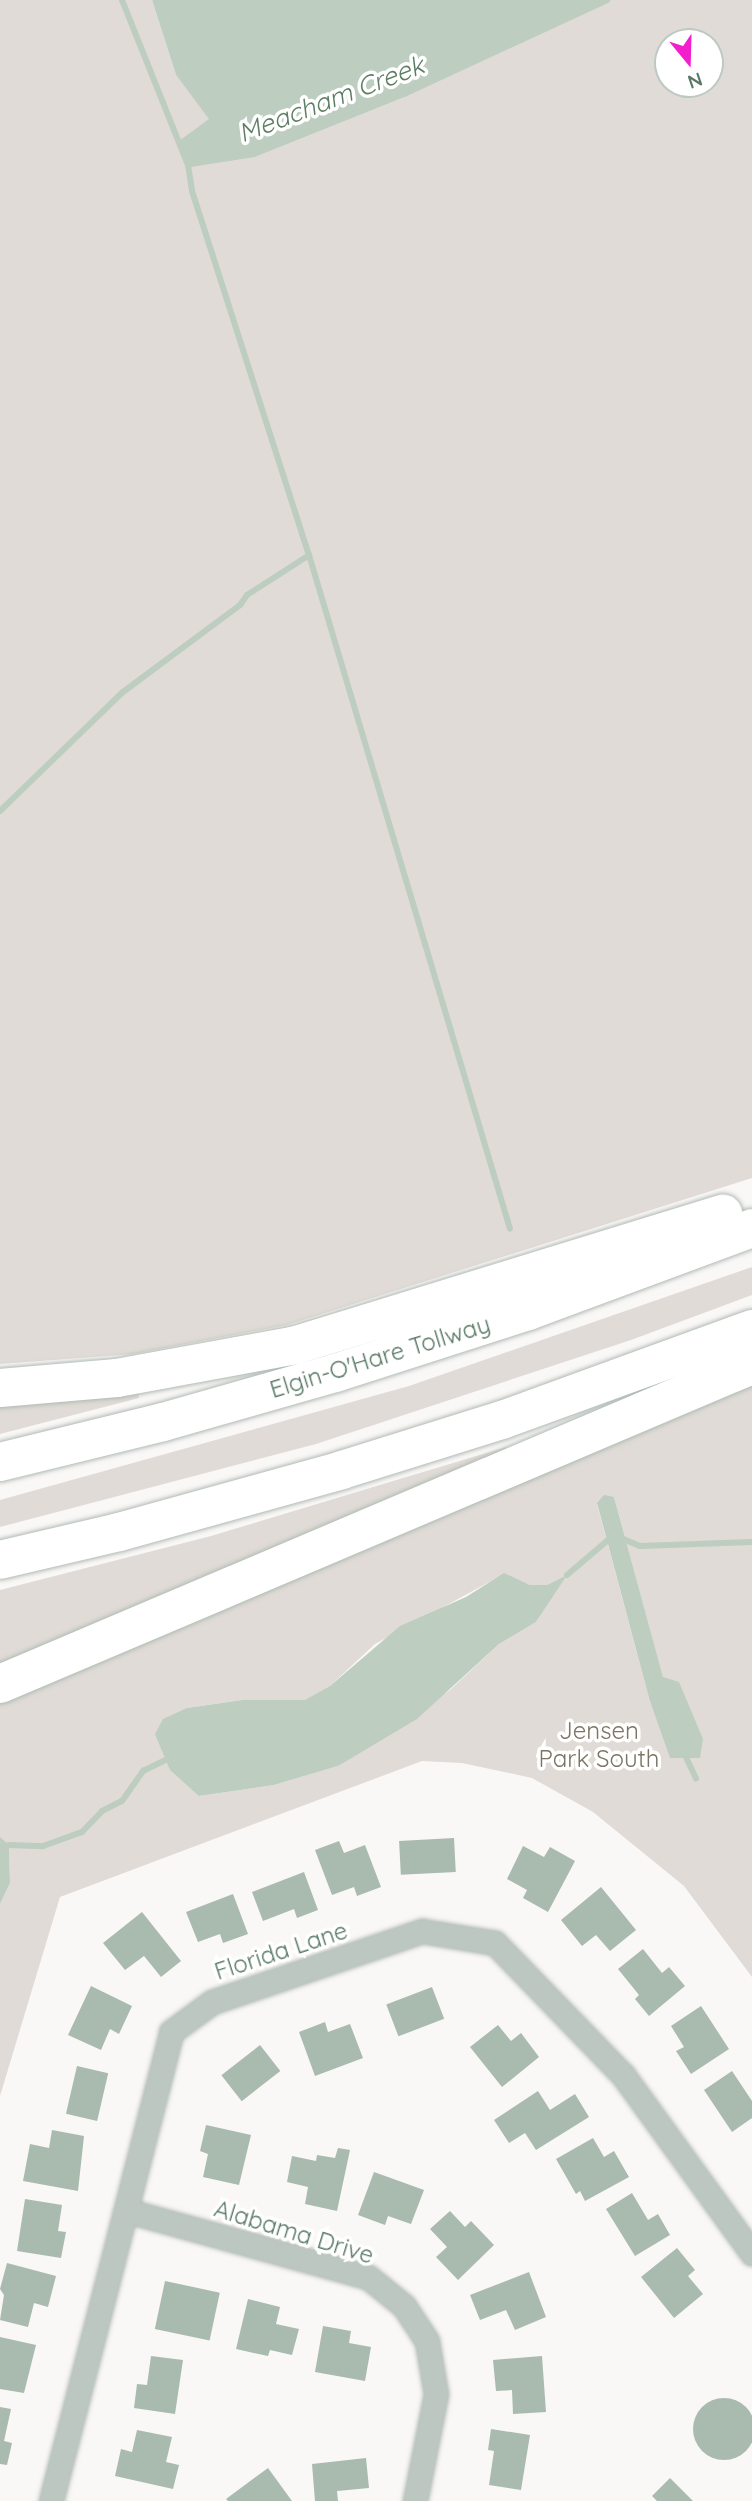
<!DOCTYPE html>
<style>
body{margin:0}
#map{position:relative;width:752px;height:2501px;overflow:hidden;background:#faf7f7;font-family:Quicksand,sans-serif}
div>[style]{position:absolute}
.green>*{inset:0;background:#e0dbd6}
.water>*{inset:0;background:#bdcdc0}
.stream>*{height:6px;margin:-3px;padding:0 3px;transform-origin:3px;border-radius:3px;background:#bdcdc0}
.building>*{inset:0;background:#a9baaf;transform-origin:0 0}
.round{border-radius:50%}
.roads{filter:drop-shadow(0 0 2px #b0bbb4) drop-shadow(0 0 2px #b0bbb4)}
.street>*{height:23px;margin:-11.5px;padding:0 11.5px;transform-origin:11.5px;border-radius:11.5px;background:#bbc7c0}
.highway>*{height:38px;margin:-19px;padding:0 19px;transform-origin:19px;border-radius:19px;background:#fff}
span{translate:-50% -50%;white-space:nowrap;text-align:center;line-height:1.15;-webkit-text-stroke:7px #fff;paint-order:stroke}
.street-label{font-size:24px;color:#597966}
.park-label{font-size:24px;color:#7b7562}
.water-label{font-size:26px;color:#5e7e64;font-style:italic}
.north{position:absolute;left:654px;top:28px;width:70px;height:70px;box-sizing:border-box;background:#fff;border:2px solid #bdc9c2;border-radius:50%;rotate:161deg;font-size:19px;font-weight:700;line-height:28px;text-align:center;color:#597966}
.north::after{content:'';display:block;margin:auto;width:24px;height:32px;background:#f120cc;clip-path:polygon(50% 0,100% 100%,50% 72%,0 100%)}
</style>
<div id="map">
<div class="green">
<div style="clip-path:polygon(evenodd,0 0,152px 0,176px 75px,210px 119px,189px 165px,254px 154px,404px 94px,604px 0,752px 0,752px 1178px,287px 1325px,133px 1354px,0 1364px,0 0,668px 42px,710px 42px,710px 84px,668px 84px,668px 42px)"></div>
<div style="clip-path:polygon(752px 1267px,752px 1295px,631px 1340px,316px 1444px,0 1527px,0 1500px,409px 1386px)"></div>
<div style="clip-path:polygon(evenodd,752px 1386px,752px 1977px,684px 1886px,593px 1812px,532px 1778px,462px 1763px,422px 1761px,60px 1897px,0 2096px,0 1904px,10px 1883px,9px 1846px,0 1837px,0 1703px,752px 1386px,614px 1497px,663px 1678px,649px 1698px,597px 1504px,614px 1497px,752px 1386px,504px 1574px,530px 1585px,547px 1585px,565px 1576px,536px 1622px,499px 1644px,450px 1690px,338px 1766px,274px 1785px,199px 1796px,187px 1708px,242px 1700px,305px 1701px,330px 1686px,375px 1644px,504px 1574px)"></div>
<div style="clip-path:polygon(138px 1389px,139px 1398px,0 1434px,0 1402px)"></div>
<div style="clip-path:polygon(506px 1447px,509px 1456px,0 1663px,0 1590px,211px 1536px)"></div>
</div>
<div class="water">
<div style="clip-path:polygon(152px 0,607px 0,404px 94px,254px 154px,188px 165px,179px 141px,209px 119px,176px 75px)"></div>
<div style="clip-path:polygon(604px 1495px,614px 1497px,663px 1677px,679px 1682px,703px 1739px,700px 1758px,670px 1758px,649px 1698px,597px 1503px)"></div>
<div style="clip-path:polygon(504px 1573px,530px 1585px,547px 1585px,567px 1575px,536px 1622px,499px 1644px,417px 1719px,338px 1766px,274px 1785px,199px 1796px,170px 1770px,155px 1734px,163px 1719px,187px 1708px,242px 1700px,305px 1700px,330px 1686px,400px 1626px,466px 1597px)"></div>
<div style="clip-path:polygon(0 1837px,9px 1845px,10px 1883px,0 1904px)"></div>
</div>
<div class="stream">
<div style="left:122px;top:0;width:178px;rotate:68.2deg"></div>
<div style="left:188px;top:165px;width:26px;rotate:81deg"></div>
<div style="left:192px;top:191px;width:382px;rotate:72.2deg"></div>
<div style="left:309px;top:555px;width:703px;rotate:73.39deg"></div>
<div style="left:190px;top:164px;width:65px;rotate:-8.9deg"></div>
<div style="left:254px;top:154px;width:162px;rotate:-21.8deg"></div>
<div style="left:404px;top:94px;width:224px;rotate:-24.8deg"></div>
<div style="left:0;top:811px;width:171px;rotate:-44.1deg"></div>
<div style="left:123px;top:692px;width:146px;rotate:-36.6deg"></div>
<div style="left:240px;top:605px;width:12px;rotate:-55deg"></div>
<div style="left:247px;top:595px;width:74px;rotate:-32.8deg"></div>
<div style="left:567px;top:1575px;width:62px;rotate:-40.4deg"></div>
<div style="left:614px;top:1535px;width:28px;rotate:23deg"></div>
<div style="left:640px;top:1546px;width:112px;rotate:-2deg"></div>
<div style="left:685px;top:1755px;width:26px;rotate:65deg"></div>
<div style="left:9px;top:1845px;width:34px;rotate:2deg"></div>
<div style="left:43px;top:1846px;width:41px;rotate:-19.7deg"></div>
<div style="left:82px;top:1832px;width:29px;rotate:-46deg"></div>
<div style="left:102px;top:1811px;width:22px;rotate:-27deg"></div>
<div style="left:122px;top:1801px;width:37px;rotate:-55deg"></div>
<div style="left:143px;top:1771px;width:25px;rotate:-26deg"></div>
</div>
<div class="building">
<div style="left:454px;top:1838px;width:34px;height:55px;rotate:87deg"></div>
<div style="clip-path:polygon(339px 1841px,344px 1853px,365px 1845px,381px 1887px,357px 1896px,354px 1887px,332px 1895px,315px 1850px)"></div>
<div style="clip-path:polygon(523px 1846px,544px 1857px,550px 1847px,575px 1861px,548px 1912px,523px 1898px,527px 1890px,507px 1879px)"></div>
<div style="clip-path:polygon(304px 1872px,318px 1910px,297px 1918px,294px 1909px,263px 1921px,252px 1892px)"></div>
<div style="clip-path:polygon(601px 1887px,636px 1930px,610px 1951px,596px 1935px,582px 1946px,561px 1920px)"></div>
<div style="clip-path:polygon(233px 1894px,248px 1934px,223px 1943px,220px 1934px,198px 1942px,186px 1912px)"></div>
<div style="clip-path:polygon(142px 1912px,181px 1961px,161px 1977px,144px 1956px,125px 1970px,103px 1943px)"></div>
<div style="clip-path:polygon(643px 1949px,662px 1973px,669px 1967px,685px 1986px,649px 2016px,635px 1999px,639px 1995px,618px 1969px)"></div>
<div style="clip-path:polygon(91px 1986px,132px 2006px,119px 2034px,110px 2029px,101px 2050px,68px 2035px)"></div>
<div style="left:432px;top:1987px;width:34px;height:49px;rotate:69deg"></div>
<div style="clip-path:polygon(701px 2006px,729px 2049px,691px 2074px,676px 2051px,684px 2047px,671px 2026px)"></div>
<div style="clip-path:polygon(325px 2022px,328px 2032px,350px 2024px,363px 2058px,315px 2076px,299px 2032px)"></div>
<div style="clip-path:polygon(498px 2025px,511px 2041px,521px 2033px,539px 2057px,502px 2087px,470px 2047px)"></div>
<div style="left:260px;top:2045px;width:33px;height:49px;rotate:52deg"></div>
<div style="left:77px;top:2066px;width:32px;height:49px;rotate:13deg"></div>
<div style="clip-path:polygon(732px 2071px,752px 2101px,752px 2118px,732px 2132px,704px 2090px)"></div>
<div style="clip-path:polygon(538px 2091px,550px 2110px,575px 2094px,589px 2117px,536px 2150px,525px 2133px,509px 2143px,494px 2120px)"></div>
<div style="clip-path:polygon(206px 2125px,251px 2135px,239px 2185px,203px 2177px,208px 2154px,200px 2151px)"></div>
<div style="clip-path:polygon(52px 2130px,84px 2136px,78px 2191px,23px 2181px,30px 2144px,49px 2148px)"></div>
<div style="clip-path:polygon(593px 2138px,604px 2157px,614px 2151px,629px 2177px,585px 2201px,580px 2191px,576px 2194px,556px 2159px)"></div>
<div style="clip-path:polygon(338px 2148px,350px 2150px,337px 2211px,305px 2204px,308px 2187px,287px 2182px,292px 2156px,316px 2161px,317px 2155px,335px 2158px)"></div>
<div style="clip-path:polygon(374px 2172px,424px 2190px,411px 2224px,388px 2216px,385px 2225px,358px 2215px)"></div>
<div style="clip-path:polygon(632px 2193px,648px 2220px,658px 2214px,670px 2235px,635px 2256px,606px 2209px)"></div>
<div style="clip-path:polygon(25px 2199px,62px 2205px,58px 2231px,66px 2232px,61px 2258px,17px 2251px)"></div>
<div style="clip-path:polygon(450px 2211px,465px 2227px,471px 2221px,494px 2245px,458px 2280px,436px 2257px,447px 2247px,430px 2229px)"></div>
<div style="clip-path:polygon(677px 2248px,695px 2270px,688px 2276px,703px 2294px,674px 2318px,641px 2277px)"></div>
<div style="clip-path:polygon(7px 2263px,56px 2276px,48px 2307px,34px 2303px,28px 2327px,0 2320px,4px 2295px,0 2289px)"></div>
<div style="clip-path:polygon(529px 2272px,546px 2317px,515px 2330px,506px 2310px,480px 2320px,470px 2295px)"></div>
<div style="left:165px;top:2281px;width:56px;height:49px;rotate:12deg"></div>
<div style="clip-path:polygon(248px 2299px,280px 2307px,276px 2324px,299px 2329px,292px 2355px,270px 2350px,268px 2356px,236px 2349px)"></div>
<div style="clip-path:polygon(323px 2326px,351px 2331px,349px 2343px,371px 2347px,365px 2381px,315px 2372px)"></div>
<div style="clip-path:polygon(0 2337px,36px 2345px,24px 2393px,0 2389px)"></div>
<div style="clip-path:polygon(151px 2356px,183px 2360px,175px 2414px,134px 2408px,137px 2384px,147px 2385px)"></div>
<div style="clip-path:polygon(542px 2356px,546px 2412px,513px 2414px,512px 2390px,496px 2391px,493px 2360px)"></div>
<div class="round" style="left:693px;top:2398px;width:62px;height:62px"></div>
<div style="clip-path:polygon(0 2407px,11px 2409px,4px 2441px,12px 2443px,7px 2465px,0 2464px)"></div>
<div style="clip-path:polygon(491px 2429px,530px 2435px,521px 2490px,489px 2485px,494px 2451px,488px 2450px)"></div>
<div style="clip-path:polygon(137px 2430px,172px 2437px,166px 2462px,179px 2465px,173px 2489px,115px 2476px,121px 2449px,132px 2452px)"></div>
<div style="clip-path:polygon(366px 2458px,369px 2488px,337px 2491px,338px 2501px,315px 2501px,312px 2464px)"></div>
<div style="clip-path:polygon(268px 2468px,292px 2501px,228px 2501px,226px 2499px)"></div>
<div style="clip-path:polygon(670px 2478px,693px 2501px,657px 2501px,652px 2496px)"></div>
</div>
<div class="roads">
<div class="street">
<div style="left:128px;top:2211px;width:249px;rotate:15.4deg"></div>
<div style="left:368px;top:2277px;width:46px;rotate:38.9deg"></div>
<div style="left:404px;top:2306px;width:42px;rotate:56.7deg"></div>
<div style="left:427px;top:2341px;width:54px;rotate:80.4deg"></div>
<div style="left:436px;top:2394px;width:109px;rotate:101.1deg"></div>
<div style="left:51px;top:2501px;width:484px;rotate:-75.6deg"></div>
<div style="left:171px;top:2032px;width:51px;rotate:-36.2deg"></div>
<div style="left:212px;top:2002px;width:222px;rotate:-18.7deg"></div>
<div style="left:422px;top:1931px;width:74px;rotate:9.3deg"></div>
<div style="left:495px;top:1943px;width:184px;rotate:45.9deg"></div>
<div style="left:623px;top:2075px;width:220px;rotate:54.1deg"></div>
</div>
<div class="highway">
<div style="left:0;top:1388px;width:117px;rotate:-4.9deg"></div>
<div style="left:117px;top:1378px;width:182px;rotate:-10.4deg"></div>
<div style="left:296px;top:1345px;width:447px;rotate:-17.1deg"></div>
<div style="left:0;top:1462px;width:168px;rotate:-13.8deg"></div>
<div style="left:163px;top:1422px;width:179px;rotate:-15.9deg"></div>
<div style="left:335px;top:1373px;width:203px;rotate:-17.8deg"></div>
<div style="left:528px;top:1311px;width:239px;rotate:-20.3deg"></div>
<div style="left:0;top:1560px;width:122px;rotate:-13.2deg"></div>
<div style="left:119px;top:1532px;width:231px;rotate:-15.5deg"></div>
<div style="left:342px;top:1470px;width:168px;rotate:-17.4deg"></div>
<div style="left:502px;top:1420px;width:266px;rotate:-20deg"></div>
<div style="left:0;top:1684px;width:817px;rotate:-22.99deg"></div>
</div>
</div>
<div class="street-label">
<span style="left:380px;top:1357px;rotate:-17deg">Elgin-O'Hare Tollway</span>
<span style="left:281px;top:1951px;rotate:-18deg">Florida Lane</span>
<span style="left:294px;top:2232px;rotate:17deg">Alabama Drive</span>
</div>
<div class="park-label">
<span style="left:599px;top:1745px">Jensen<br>Park South</span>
</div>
<div class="water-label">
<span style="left:331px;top:99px;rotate:-21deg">Meacham Creek</span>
</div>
<div class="north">N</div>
</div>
